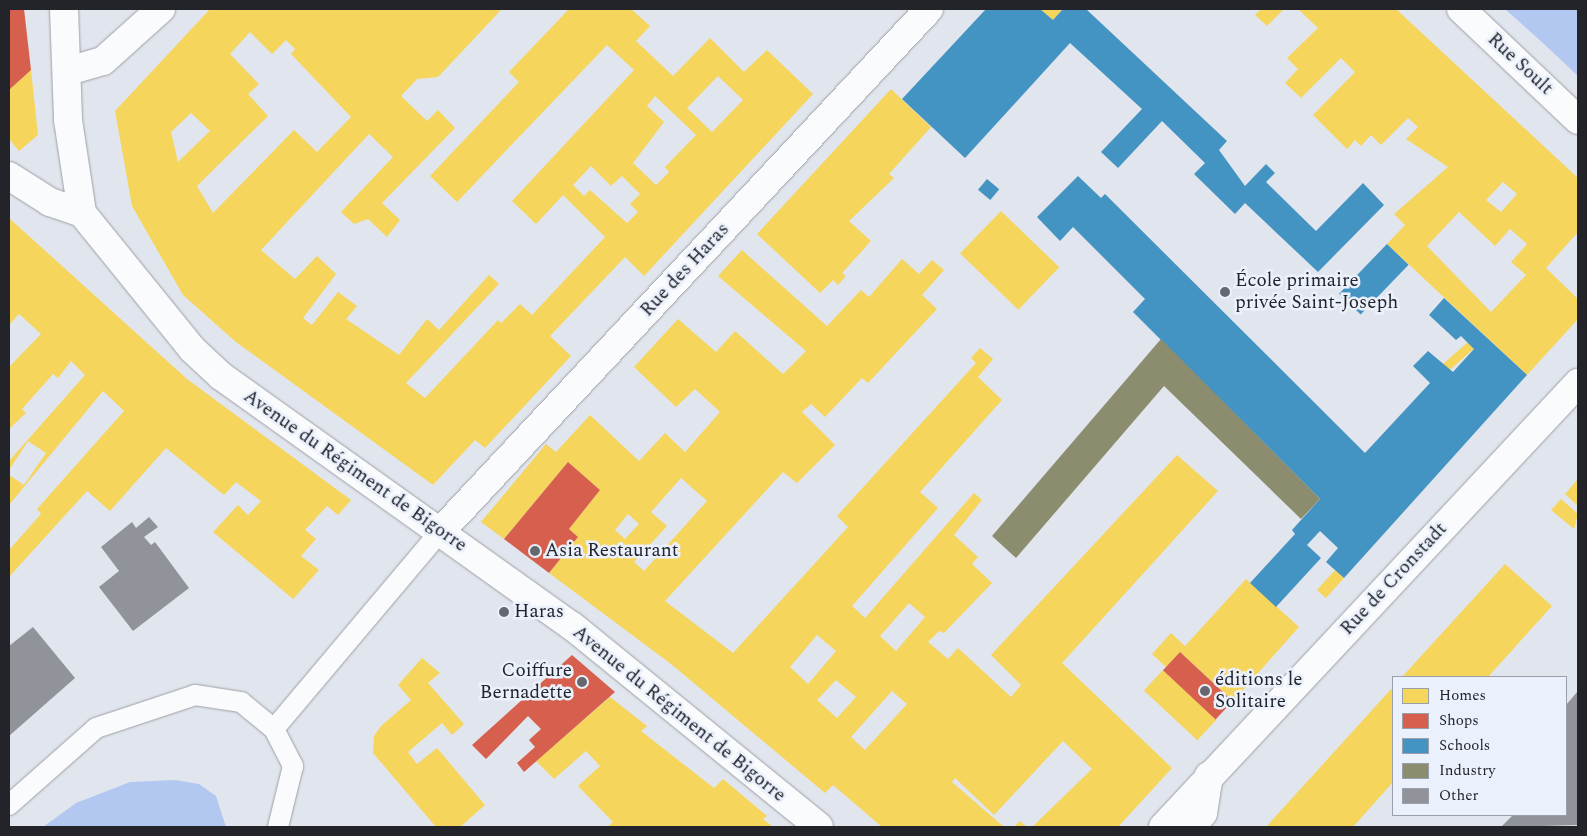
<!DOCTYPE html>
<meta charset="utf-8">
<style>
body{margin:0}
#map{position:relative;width:1587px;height:836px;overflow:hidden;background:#e1e5ed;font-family:Spectral,serif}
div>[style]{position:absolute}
.green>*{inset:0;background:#b3c8f0}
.homes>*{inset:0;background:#f6d55c;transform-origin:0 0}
.shops>*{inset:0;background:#d6604d;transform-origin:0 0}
.schools>*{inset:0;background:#4393c3;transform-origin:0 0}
.industry>*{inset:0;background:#8c8c6e}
.building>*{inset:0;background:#909399}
.roads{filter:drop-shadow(0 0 1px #9da0a6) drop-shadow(0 0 1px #9da0a6)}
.service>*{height:20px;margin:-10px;padding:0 10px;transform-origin:10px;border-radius:10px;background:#fafbfc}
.minor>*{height:28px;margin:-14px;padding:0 14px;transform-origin:14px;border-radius:14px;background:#fafbfc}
.secondary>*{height:28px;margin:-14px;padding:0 14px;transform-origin:14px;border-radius:14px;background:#fafbfc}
.dots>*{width:14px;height:14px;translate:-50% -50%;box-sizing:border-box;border:2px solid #ebf1fc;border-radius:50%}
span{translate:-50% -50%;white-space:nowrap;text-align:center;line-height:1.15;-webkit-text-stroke:5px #ebf1fc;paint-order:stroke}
.street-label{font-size:19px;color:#22242a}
.poi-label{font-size:19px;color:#22242a}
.left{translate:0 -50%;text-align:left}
.right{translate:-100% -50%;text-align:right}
.frame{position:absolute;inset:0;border:10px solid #22242a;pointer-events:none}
.legend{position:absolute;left:1392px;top:676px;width:175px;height:140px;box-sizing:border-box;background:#ebf1fc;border:1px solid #9b9fa8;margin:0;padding:6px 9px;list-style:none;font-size:15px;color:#22242a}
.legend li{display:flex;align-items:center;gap:10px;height:25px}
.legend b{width:25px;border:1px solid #9b9fa8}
</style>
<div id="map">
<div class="green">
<div style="clip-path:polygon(1505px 9px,1578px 9px,1578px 76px,1544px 44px)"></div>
<div style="clip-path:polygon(175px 780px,199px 784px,216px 796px,226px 827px,43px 827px,76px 803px,130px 782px)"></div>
</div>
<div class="homes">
<div style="clip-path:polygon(evenodd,210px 9px,502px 9px,438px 77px,417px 79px,401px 96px,427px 121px,438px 110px,455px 128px,382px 203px,400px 220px,387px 237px,368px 219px,354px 224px,341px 212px,393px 157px,369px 134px,261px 250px,295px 279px,317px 256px,336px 274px,303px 318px,312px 325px,338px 292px,357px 306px,346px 319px,399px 355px,427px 319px,439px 330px,489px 275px,499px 284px,406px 383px,425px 398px,498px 320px,501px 323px,520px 304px,532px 315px,605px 237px,563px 195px,536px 224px,512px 201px,634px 70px,607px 45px,457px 202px,430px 176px,519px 82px,509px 72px,569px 9px,631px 9px,650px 26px,636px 41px,673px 76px,710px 38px,744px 72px,767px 50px,813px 94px,644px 276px,625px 257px,550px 336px,571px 356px,485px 448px,475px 440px,433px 485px,236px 342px,183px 295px,132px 206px,115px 111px,210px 9px,250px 32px,272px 54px,286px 40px,295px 49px,291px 54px,351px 117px,317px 152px,294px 130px,213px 213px,197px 186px,268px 116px,248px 94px,259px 84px,230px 54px,250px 32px,210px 9px,718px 76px,743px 100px,712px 132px,687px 108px,718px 76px,210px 9px,655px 96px,696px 135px,665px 167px,669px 172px,656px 185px,633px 163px,664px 122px,647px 106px,655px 96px,210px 9px,191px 113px,210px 131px,178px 162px,171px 132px,191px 113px,210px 9px,591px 166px,611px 186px,622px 176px,640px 194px,630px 204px,638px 212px,627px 223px,590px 190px,584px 196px,573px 185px,591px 166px)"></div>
<div style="clip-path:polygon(1040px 9px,1063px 9px,1053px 20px)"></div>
<div style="clip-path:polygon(1261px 9px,1284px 9px,1267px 26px,1255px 15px)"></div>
<div style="clip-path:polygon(evenodd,1298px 9px,1396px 9px,1578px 178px,1578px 232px,1546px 268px,1578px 299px,1578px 319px,1527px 375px,1387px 244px,1405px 225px,1394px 214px,1448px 167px,1406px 139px,1418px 127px,1408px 118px,1381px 145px,1371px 135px,1361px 146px,1355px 140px,1347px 149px,1313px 115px,1355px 72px,1341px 58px,1301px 98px,1285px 83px,1298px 69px,1287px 58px,1318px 28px,1298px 9px,1503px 182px,1517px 194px,1501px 212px,1486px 200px,1503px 182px,1298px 9px,1459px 212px,1495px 246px,1510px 229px,1527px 244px,1511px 262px,1526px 275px,1491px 312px,1427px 246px,1459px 212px)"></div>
<div style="clip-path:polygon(31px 70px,38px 135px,19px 151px,9px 139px,9px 90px)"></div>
<div style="clip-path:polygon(891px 89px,931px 127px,889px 174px,894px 178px,849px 221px,871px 241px,842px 273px,846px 276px,838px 285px,833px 280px,820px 293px,757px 234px)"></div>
<div style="left:1001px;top:211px;width:81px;height:59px;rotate:44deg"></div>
<div style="clip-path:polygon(9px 218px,187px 379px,351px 500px,338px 515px,327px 506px,305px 530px,316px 539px,301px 556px,319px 570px,293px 599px,213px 532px,238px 505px,248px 515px,261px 501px,236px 482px,224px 495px,166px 448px,110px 511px,87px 491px,9px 577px,9px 550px,41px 514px,37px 509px,124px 411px,103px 391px,9px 505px,9px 475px,24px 485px,46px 453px,28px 441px,9px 470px,9px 461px,85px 375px,71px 361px,58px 378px,53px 374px,22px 409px,26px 413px,9px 429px,9px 367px,41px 334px,19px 314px,9px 325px)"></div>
<div style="clip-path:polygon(evenodd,742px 250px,827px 326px,861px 290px,869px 297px,902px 259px,919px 274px,932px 260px,944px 270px,922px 295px,937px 309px,868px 383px,862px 378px,825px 417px,811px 404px,802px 412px,835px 445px,797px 483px,783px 472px,665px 601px,733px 653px,848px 527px,837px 516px,976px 363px,971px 358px,980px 348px,993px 359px,978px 377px,1002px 400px,920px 492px,938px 508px,852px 606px,865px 618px,974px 493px,982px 500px,954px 535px,978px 557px,972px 564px,992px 583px,944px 633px,939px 631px,928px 642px,948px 659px,958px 648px,1011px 697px,1021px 685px,991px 655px,1177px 455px,1218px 491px,1062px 663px,1172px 768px,1118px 827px,1032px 827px,1092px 769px,1063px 741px,994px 815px,955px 778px,952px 782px,1004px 827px,882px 827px,833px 785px,825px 793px,671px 664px,549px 573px,578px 537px,569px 529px,600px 490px,568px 462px,504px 539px,481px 522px,546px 444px,556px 452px,590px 415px,639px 461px,665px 433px,685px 452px,720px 412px,695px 389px,676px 407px,634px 367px,678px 319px,716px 352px,735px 331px,783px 374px,806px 351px,718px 276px,742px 250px,681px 478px,707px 501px,644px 571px,634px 562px,667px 526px,651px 512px,681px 478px,742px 250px,628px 514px,639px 524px,625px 539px,615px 530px,628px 514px,742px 250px,909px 603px,925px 617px,896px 651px,880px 636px,909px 603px,742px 250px,817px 635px,836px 651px,808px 684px,790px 667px,817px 635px,742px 250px,836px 680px,856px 697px,837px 718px,817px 700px,836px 680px,742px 250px,892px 691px,907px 704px,865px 750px,851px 737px,892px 691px)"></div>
<div style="left:1468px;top:342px;width:9px;height:33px;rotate:49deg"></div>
<div style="clip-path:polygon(1578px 479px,1578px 506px,1565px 494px)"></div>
<div style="clip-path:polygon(1561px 499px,1578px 514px,1574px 529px,1551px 510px)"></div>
<div style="clip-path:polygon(1505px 564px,1552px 606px,1488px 677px,1402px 677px)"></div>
<div style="left:1335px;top:570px;width:12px;height:27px;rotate:42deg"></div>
<div style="clip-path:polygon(1246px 579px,1299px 627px,1233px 701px,1180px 652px,1166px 667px,1152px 654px,1171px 633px,1185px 646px)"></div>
<div style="clip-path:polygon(422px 658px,440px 673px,428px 683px,464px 724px,452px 735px,442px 723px,408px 752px,417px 764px,437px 748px,485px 805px,460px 827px,436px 827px,373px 753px,374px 736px,381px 726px,411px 700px,398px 685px)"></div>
<div style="left:1163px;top:670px;width:73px;height:28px;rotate:43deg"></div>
<div style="clip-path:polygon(1393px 687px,1393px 782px,1353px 827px,1266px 827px)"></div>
<div style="clip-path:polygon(610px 697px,647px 726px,641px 731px,678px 760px,714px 788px,723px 779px,767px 816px,763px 819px,773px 827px,607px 827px,613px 822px,578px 786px,600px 766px,586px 751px,554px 779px,536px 761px)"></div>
<div style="clip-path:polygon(1020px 821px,1027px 827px,1014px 827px)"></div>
</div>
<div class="shops">
<div style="clip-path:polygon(9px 9px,24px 9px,31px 70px,9px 90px)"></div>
<div style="clip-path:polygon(568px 462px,600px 490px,569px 529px,578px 537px,549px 573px,504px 539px)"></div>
<div style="left:1180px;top:652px;width:72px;height:25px;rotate:43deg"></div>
<div style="clip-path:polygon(572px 655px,615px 692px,524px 772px,517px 763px,535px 747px,529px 740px,541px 729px,528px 716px,486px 759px,472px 745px)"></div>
</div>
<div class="schools">
<div style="clip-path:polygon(986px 9px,1040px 9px,1053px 20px,1063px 9px,1086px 9px,1227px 141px,1219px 150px,1245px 186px,1266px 164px,1275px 173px,1266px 182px,1316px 231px,1363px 183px,1384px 205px,1318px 272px,1245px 203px,1235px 214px,1194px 174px,1205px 163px,1162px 121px,1118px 168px,1101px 152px,1142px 109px,1070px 43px,965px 158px,902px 99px)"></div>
<div style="clip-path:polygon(1078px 176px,1101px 198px,1105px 194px,1365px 453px,1430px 383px,1413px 366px,1428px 351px,1453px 372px,1474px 349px,1461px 336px,1456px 340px,1429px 315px,1444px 298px,1527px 375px,1344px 578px,1326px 562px,1338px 548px,1320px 531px,1307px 545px,1321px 558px,1276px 607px,1250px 583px,1295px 534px,1292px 530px,1320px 499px,1133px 312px,1145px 299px,1073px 227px,1060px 241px,1037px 217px)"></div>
<div style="left:987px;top:179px;width:16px;height:14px;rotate:40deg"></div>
<div style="left:1387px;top:244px;width:30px;height:69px;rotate:44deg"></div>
</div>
<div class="industry">
<div style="clip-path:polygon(1161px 339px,1320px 499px,1301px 519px,1164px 386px,1016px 558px,992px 536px)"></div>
</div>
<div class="building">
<div style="clip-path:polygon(149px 517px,158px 527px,144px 537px,151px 545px,155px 542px,189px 588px,133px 631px,99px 587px,119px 571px,101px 547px,132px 522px,136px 528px)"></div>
<div style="clip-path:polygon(33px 627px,75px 678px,9px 736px,9px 646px)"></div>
<div style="clip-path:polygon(1578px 691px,1578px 825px,1501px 827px,1513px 815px,1566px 815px,1566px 705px)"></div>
</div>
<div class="roads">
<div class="service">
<div style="left:274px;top:729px;width:258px;rotate:-49.9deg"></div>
<div style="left:9px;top:805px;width:116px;rotate:-41.5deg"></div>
<div style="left:96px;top:728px;width:104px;rotate:-18.4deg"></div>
<div style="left:195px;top:695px;width:47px;rotate:8.7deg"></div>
<div style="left:241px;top:702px;width:43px;rotate:39.3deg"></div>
<div style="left:274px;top:729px;width:42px;rotate:62.8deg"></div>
<div style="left:293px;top:766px;width:63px;rotate:103.8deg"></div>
</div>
<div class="minor">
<div style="left:1461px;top:9px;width:161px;rotate:43.5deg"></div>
<div style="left:68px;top:71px;width:36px;rotate:-16deg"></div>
<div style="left:103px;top:61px;width:78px;rotate:-41.9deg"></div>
<div style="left:9px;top:176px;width:49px;rotate:32.4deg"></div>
<div style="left:50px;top:202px;width:34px;rotate:19deg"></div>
<div style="left:440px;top:532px;width:716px;rotate:-46.92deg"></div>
</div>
<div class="secondary">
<div style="left:64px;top:9px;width:111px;rotate:87.9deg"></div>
<div style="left:68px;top:120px;width:94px;rotate:81.4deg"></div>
<div style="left:82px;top:213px;width:175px;rotate:51deg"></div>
<div style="left:192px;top:349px;width:40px;rotate:43deg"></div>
<div style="left:221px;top:376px;width:431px;rotate:35.5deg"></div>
<div style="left:572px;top:626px;width:318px;rotate:39.1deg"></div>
<div style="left:1163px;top:827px;width:608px;rotate:-46.93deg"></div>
<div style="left:1191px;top:827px;width:18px;rotate:-49deg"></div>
<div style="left:1203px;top:813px;width:38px;rotate:-81deg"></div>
</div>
</div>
<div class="dots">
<div style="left:1225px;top:292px;background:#65686e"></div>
<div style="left:535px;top:551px;background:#65686e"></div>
<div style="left:504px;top:612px;background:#65686e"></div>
<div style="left:582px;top:682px;background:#65686e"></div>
<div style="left:1205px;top:691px;background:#65686e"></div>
</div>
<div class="street-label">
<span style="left:1520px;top:64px;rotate:43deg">Rue Soult</span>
<span style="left:685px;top:270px;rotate:-47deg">Rue des Haras</span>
<span style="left:355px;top:471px;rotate:35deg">Avenue du Régiment de Bigorre</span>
<span style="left:1394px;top:579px;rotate:-47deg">Rue de Cronstadt</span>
<span style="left:679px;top:714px;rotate:39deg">Avenue du Régiment de Bigorre</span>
</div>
<div class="poi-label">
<span class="left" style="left:1235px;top:292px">École primaire<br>privée Saint-Joseph</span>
<span class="left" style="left:545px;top:551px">Asia Restaurant</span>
<span class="left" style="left:514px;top:612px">Haras</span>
<span class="right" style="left:572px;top:682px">Coiffure<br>Bernadette</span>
<span class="left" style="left:1215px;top:691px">éditions le<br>Solitaire</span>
</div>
<div class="frame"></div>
<ul class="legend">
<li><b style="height:14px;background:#f6d55c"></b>Homes</li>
<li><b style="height:14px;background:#d6604d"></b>Shops</li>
<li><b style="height:14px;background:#4393c3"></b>Schools</li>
<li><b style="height:14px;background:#8c8c6e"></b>Industry</li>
<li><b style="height:14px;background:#909399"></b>Other</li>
</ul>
</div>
